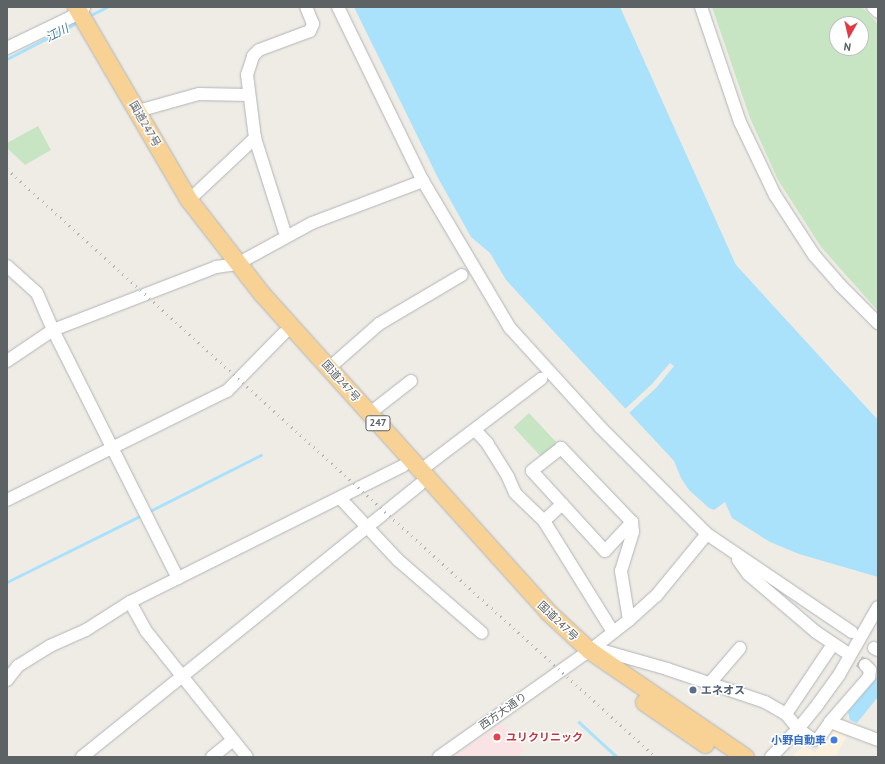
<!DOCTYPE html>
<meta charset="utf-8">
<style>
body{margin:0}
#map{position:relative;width:885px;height:764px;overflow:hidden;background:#efece6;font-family:"PT Sans","Noto Sans JP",sans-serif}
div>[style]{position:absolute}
.commercial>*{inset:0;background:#fcf1dd}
.medical>*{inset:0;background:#fae3e4}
.green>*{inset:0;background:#c8e5c3;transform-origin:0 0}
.water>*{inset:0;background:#aae2fb}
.pier>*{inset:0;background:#efece6}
.stream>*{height:2.5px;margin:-1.25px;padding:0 1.25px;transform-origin:1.25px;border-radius:1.25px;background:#aae2fb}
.minor-tunnel>*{height:12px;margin-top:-6px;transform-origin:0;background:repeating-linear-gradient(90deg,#cacac6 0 12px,transparent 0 18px)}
.roads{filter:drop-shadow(0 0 1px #b1b4b7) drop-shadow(0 0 1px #b1b4b7)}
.minor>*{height:12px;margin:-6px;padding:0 6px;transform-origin:6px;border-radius:6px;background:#fff}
.highway>*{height:17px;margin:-8.5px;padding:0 8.5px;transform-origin:8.5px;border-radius:8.5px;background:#f8d194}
.rail>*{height:2.5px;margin-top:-1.25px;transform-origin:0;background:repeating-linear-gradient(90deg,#b4b5b5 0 1px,transparent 0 6px)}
.dots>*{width:11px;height:11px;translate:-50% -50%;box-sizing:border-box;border:2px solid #fff;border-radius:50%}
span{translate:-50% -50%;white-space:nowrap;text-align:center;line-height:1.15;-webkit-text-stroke:3px #fff;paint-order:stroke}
.shield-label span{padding:1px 3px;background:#fff;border:1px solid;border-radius:3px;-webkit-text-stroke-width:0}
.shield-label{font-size:10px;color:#5d6265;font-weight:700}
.street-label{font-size:11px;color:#5d6265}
.service-label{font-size:11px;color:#4e5e75;font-weight:700}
.left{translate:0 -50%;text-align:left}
.health-label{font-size:11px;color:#be3a42;font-weight:700}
.shop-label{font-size:11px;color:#366cbe;font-weight:700}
.right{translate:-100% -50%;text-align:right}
.water-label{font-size:12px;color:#40799b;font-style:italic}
.frame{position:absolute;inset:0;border:8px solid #5d6265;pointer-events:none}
.north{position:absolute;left:829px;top:16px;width:40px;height:40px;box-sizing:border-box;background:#fff;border:1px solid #bec0c1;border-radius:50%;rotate:188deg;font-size:11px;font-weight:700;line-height:16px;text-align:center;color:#5d6265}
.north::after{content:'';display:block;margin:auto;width:14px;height:18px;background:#e23942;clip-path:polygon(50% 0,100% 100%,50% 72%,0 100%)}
</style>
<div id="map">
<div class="commercial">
<div style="clip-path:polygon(833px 728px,848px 734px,835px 757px,794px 757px,794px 754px,805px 746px,815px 753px)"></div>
</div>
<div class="medical">
<div style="clip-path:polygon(501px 723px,525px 750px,517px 757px,454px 757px)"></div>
</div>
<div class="green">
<div style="clip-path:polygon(evenodd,712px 7px,862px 7px,878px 24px,878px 311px,821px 247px,778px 180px,750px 118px,712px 7px,837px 24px,861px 24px,861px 48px,837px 48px,837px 24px)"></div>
<div style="clip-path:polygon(38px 126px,51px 150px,25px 165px,7px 148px,7px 143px)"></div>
<div style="left:529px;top:413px;width:42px;height:21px;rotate:47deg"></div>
</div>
<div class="water">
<div style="clip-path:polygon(354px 7px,620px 7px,736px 265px,878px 420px,878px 577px,799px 554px,770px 542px,732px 518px,725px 502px,714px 510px,709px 508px,689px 490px,681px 478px,674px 461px,506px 280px,490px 253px,471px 237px,438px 178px)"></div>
<div style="clip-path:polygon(878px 671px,878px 697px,857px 723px,850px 720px,848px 712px,877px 677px)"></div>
</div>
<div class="pier">
<div style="clip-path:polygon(670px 363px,674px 366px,657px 387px,629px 413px,625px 409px,652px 384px)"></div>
</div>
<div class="stream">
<div style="left:89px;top:16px;width:20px;rotate:-27deg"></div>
<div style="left:7px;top:59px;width:80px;rotate:-27.5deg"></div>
<div style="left:150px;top:511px;width:124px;rotate:-26.8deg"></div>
<div style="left:7px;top:582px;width:151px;rotate:-26.4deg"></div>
<div style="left:579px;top:722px;width:52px;rotate:42.6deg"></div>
</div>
<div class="minor-tunnel">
<div style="left:844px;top:651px;width:25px;rotate:34deg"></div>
</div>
<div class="roads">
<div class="minor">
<div style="left:338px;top:7px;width:194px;rotate:64deg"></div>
<div style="left:423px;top:181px;width:171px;rotate:59.4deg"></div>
<div style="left:510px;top:328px;width:134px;rotate:47.7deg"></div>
<div style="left:600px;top:427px;width:151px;rotate:45deg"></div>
<div style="left:707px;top:534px;width:175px;rotate:34.1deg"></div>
<div style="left:701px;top:7px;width:121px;rotate:71.3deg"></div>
<div style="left:740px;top:122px;width:81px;rotate:64.4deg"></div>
<div style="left:775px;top:195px;width:72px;rotate:57deg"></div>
<div style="left:814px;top:255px;width:40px;rotate:49deg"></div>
<div style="left:840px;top:285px;width:54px;rotate:45deg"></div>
<div style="left:873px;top:7px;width:7px;rotate:45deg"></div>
<div style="left:7px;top:48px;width:71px;rotate:-25.8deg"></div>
<div style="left:71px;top:17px;width:16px;rotate:-35deg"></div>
<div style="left:138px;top:111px;width:63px;rotate:-15.6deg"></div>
<div style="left:199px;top:94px;width:49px;rotate:1.2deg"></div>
<div style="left:189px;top:200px;width:91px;rotate:-43.2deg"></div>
<div style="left:286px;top:236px;width:103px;rotate:-107.6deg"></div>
<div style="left:255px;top:138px;width:64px;rotate:-97.2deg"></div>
<div style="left:247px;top:75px;width:20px;rotate:-72deg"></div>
<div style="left:253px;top:56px;width:8px;rotate:-45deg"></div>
<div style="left:259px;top:50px;width:54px;rotate:-20.4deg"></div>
<div style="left:310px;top:31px;width:8px;rotate:-67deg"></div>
<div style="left:313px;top:24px;width:18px;rotate:-112deg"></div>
<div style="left:7px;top:266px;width:40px;rotate:42deg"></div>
<div style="left:37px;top:293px;width:40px;rotate:66.6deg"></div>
<div style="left:53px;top:330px;width:278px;rotate:63.3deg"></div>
<div style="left:7px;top:361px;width:55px;rotate:-34deg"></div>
<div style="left:53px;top:330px;width:175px;rotate:-21.1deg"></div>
<div style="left:216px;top:267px;width:21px;rotate:-8deg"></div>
<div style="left:237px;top:264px;width:85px;rotate:-28.7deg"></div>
<div style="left:312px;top:223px;width:119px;rotate:-20.7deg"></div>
<div style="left:329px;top:368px;width:67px;rotate:-41.3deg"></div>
<div style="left:379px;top:324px;width:96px;rotate:-30.6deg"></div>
<div style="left:370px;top:413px;width:52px;rotate:-38deg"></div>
<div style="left:475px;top:430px;width:18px;rotate:47deg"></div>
<div style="left:487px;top:443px;width:40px;rotate:58deg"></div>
<div style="left:508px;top:477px;width:17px;rotate:66deg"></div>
<div style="left:515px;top:493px;width:40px;rotate:44deg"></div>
<div style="left:544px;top:521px;width:131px;rotate:58.1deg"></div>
<div style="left:421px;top:470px;width:151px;rotate:-37.2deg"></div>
<div style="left:340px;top:498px;width:85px;rotate:46.9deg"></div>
<div style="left:398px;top:560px;width:111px;rotate:41deg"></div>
<div style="left:7px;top:500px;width:246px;rotate:-26.4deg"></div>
<div style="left:227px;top:391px;width:81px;rotate:-45.5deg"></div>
<div style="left:544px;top:521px;width:25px;rotate:-43deg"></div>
<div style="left:738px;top:560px;width:17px;rotate:54deg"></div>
<div style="left:748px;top:574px;width:89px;rotate:40.5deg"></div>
<div style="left:816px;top:632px;width:34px;rotate:34deg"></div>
<div style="left:130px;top:602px;width:33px;rotate:61deg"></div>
<div style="left:146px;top:631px;width:161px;rotate:51.3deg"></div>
<div style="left:629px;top:620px;width:50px;rotate:-99.3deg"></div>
<div style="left:621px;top:571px;width:41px;rotate:-72.9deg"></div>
<div style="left:633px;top:532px;width:10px;rotate:-96deg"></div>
<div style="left:632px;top:522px;width:103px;rotate:-133.8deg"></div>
<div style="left:561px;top:448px;width:37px;rotate:142deg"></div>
<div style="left:532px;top:471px;width:108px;rotate:47.6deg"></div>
<div style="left:605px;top:551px;width:40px;rotate:-47deg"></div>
<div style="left:874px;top:648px;width:4px;rotate:27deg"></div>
<div style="left:590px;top:650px;width:14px;rotate:4deg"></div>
<div style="left:604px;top:651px;width:66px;rotate:15.9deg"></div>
<div style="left:667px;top:669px;width:103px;rotate:18.6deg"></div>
<div style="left:765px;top:702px;width:24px;rotate:30deg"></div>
<div style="left:786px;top:714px;width:19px;rotate:51deg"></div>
<div style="left:798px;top:729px;width:19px;rotate:35deg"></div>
<div style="left:814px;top:740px;width:5px;rotate:-22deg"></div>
<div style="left:819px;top:738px;width:19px;rotate:-55deg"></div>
<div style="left:830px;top:722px;width:51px;rotate:20.6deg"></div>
<div style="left:7px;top:680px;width:18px;rotate:-52deg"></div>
<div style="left:18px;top:666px;width:38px;rotate:-32deg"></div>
<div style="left:50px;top:646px;width:39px;rotate:-24deg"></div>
<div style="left:86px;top:630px;width:52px;rotate:-32.5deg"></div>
<div style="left:130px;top:602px;width:305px;rotate:-26.5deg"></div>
<div style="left:710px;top:683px;width:46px;rotate:-49.4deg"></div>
<div style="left:786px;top:714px;width:84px;rotate:-56.1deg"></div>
<div style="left:830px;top:722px;width:60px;rotate:-49.1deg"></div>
<div style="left:869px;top:677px;width:7px;rotate:-82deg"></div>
<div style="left:870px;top:670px;width:7px;rotate:-135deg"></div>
<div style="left:82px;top:757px;width:434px;rotate:-38.9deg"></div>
<div style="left:212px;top:757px;width:27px;rotate:-39deg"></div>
<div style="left:439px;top:757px;width:194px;rotate:-35.3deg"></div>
<div style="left:597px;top:645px;width:41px;rotate:-38deg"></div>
<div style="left:629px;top:620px;width:36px;rotate:-42deg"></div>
<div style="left:656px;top:596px;width:80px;rotate:-50.6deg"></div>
<div style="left:771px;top:757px;width:39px;rotate:-46deg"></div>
<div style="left:798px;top:729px;width:32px;rotate:-51deg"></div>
<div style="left:818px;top:704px;width:36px;rotate:-54deg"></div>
<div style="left:839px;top:675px;width:78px;rotate:-60.2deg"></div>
</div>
<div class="highway">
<div style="left:76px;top:7px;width:224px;rotate:59.7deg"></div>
<div style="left:189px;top:200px;width:119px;rotate:52.2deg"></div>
<div style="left:262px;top:294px;width:426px;rotate:48deg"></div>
<div style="left:547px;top:611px;width:57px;rotate:42.9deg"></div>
<div style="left:589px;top:650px;width:189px;rotate:34.4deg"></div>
<div style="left:644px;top:702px;width:74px;rotate:34.5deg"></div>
</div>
</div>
<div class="rail">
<div style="left:7px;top:169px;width:876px;rotate:42.18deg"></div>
</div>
<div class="dots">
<div style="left:693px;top:690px;background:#5c6f8a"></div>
<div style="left:497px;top:737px;background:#e0444e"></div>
<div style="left:834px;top:740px;background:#3f7fe0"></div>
</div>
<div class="shield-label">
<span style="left:378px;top:423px">247</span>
</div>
<div class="street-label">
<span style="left:145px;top:124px;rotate:60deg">国道247号</span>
<span style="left:341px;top:381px;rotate:48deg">国道247号</span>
<span style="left:558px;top:621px;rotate:44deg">国道247号</span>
<span style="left:503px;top:711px;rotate:-35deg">西方大通り</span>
</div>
<div class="service-label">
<span class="left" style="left:701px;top:690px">エネオス</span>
</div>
<div class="health-label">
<span class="left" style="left:506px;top:737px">ユリクリニック</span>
</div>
<div class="shop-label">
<span class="right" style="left:826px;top:740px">小野自動車</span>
</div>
<div class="water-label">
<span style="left:57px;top:33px;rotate:-27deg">江川</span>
</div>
<div class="frame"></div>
<div class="north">N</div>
</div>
